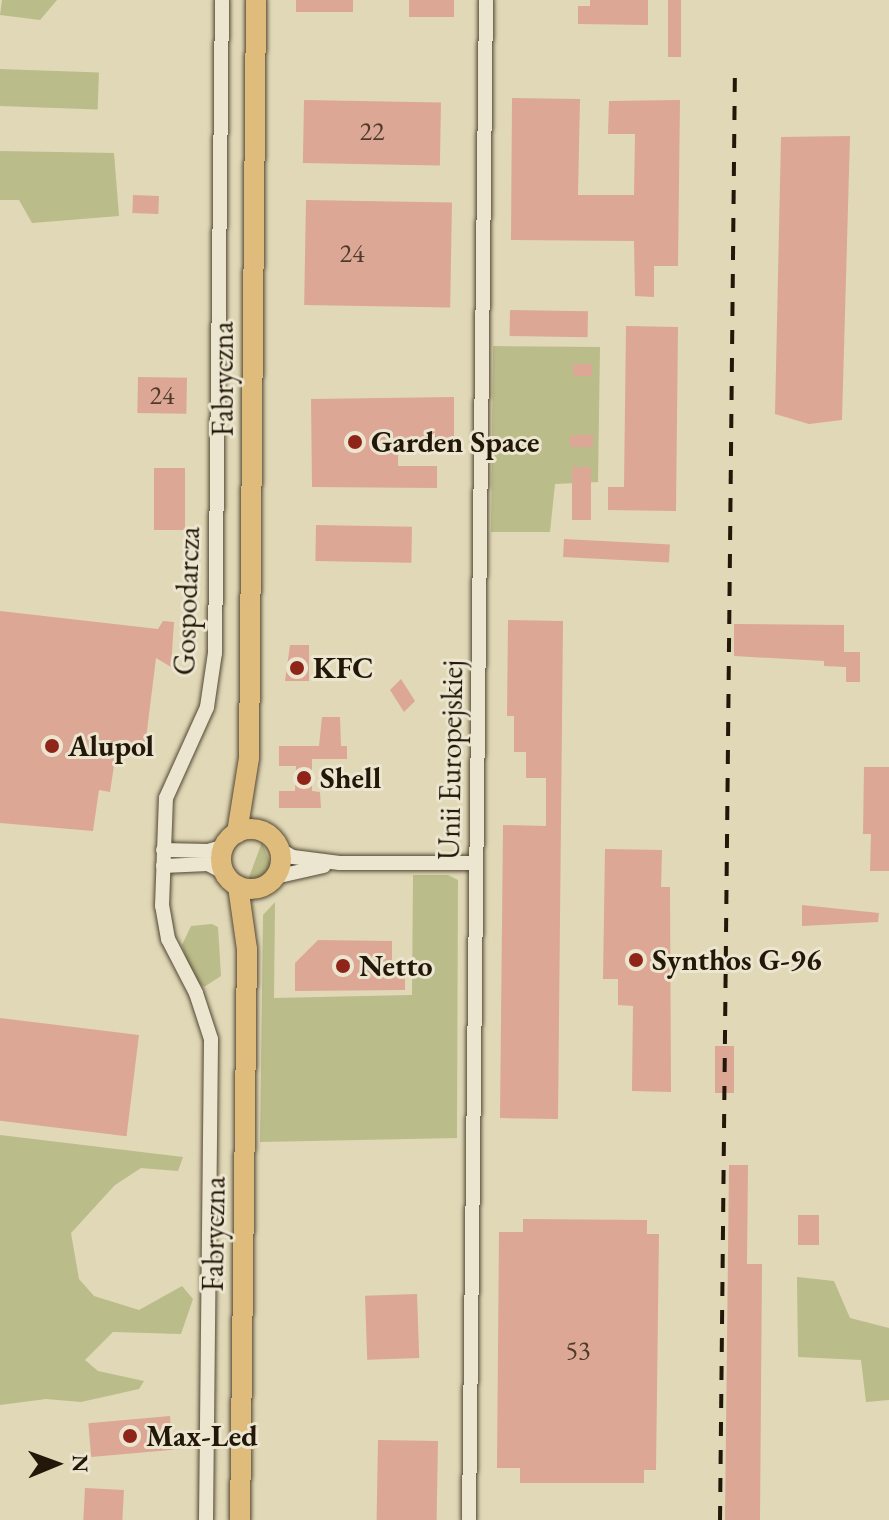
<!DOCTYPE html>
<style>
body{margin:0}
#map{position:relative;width:889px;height:1520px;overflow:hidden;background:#e1d8b7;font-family:"EB Garamond",serif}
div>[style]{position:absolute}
.green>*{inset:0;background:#babc89;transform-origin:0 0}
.building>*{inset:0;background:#dca795;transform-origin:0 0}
.roads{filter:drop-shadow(0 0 2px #524734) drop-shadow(0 0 2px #524734)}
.minor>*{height:14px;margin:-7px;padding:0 7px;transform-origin:7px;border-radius:7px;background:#ece6d0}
.primary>*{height:20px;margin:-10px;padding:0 10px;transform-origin:10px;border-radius:10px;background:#e0bc7c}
.primary>.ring{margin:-10px;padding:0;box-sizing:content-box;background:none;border:20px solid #e0bc7c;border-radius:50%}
.rail>*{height:4px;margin-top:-2px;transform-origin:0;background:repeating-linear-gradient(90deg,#221708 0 14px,transparent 0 28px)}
.dots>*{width:22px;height:22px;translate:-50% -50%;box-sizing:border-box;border:4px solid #ece6d0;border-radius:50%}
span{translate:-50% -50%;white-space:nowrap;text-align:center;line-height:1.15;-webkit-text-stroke:6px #ece6d0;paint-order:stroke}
.number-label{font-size:26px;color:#503b2b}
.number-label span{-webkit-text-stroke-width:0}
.street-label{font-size:30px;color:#221708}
.poi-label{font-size:30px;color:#221708;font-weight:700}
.left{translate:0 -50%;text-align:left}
.north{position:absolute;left:16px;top:1424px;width:80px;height:80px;-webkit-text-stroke:6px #ece6d0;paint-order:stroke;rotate:89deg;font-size:22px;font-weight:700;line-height:32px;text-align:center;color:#221708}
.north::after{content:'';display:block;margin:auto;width:28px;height:36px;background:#221708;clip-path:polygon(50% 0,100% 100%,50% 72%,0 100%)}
</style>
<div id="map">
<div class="green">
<div style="clip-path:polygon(2px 0,57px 0,40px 20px,0 15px)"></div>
<div style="left:0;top:69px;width:99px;height:37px;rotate:2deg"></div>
<div style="clip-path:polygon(0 151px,114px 153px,119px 216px,32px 223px,19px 200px,0 200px)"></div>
<div style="clip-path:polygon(493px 346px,600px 347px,598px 482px,555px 484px,550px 532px,491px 532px)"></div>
<div style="clip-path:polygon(262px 842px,271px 866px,263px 877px,248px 880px)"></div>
<div style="clip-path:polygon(413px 875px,448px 875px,458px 880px,457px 1138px,260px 1142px,263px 915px,275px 902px,274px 998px,412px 995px)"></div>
<div style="clip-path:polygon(212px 924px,218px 927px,221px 976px,204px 987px,191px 976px,182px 945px,191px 926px)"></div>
<div style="clip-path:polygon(0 1135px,183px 1157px,178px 1171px,141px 1168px,115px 1185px,71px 1233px,79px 1279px,94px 1296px,139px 1310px,182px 1286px,193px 1299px,181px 1334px,113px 1332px,85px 1360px,98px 1371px,144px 1381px,139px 1389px,81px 1402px,46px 1399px,0 1405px)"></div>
<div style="clip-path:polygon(797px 1277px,834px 1281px,850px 1318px,889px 1328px,889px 1400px,866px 1402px,861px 1360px,798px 1357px)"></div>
</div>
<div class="building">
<div style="left:296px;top:0;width:57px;height:12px"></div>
<div style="left:409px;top:0;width:45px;height:17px"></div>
<div style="clip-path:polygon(590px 0,648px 0,648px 25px,578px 24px,578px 6px,590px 6px)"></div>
<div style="left:668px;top:0;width:13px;height:57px"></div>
<div style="clip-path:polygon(512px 98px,580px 99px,578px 195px,634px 195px,635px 134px,608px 134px,609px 101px,680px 100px,678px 266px,654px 266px,654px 297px,635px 296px,634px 241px,511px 240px)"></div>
<div style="left:304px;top:100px;width:137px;height:63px;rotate:1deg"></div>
<div style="clip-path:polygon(850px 136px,842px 420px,809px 424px,775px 414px,781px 137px)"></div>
<div style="left:133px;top:195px;width:26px;height:18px;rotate:2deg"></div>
<div style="left:306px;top:200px;width:146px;height:105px;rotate:1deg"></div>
<div style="left:510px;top:310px;width:78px;height:26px;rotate:1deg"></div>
<div style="clip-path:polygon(626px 326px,678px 327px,676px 511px,608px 510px,608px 487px,624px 487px)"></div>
<div style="left:592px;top:364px;width:12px;height:19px;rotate:90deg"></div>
<div style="left:138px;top:377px;width:49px;height:36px;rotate:1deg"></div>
<div style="clip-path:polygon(454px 397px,454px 443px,398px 442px,398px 466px,437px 466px,437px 488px,312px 487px,311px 399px)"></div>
<div style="left:593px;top:435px;width:12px;height:23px;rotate:90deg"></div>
<div style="left:572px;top:467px;width:19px;height:53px"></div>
<div style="left:154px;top:468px;width:31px;height:62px"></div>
<div style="left:316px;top:525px;width:96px;height:36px;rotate:1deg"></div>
<div style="left:564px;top:539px;width:106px;height:18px;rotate:3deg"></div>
<div style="clip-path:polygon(0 611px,158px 629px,163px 621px,174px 622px,171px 667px,156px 658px,144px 755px,116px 752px,110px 792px,99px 790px,93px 831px,0 823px)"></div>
<div style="clip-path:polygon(508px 620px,563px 621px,558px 1119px,500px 1118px,503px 825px,546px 826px,546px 778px,526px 778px,526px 752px,514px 752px,514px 716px,507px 716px)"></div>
<div style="clip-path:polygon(734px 624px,844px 625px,844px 652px,860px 652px,860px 682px,846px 682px,846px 667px,824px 666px,824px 661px,734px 656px)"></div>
<div style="clip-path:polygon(290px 645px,309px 645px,309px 681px,285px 681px)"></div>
<div style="clip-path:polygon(401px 679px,415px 701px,404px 712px,390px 690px)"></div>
<div style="clip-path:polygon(322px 717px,340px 717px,341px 746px,347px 746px,347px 759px,312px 759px,312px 791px,320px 792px,321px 808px,279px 808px,279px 791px,295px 791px,296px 766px,279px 766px,279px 746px,319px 746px)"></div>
<div style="clip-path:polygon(864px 767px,889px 767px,889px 871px,870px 871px,871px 834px,863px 834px)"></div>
<div style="clip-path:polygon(605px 849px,662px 850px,661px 887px,670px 887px,671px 1092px,632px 1091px,633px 1006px,618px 1005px,618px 979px,603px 979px)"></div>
<div style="clip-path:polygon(802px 905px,879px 913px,878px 922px,802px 926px)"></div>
<div style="clip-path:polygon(318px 940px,392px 941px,392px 970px,405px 970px,405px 990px,295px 991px,295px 963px)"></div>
<div style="left:0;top:1018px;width:140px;height:102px;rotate:7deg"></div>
<div style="left:715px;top:1046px;width:19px;height:47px"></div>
<div style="clip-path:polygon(729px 1165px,748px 1165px,747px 1264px,762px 1264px,760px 1520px,725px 1520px)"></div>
<div style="left:798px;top:1215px;width:21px;height:30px"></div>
<div style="clip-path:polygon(523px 1219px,647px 1220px,647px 1234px,659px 1234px,656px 1470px,644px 1470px,644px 1483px,520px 1483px,520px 1468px,497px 1468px,499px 1232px,523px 1232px)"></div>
<div style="left:417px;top:1294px;width:64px;height:52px;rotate:88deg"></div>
<div style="left:170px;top:1416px;width:34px;height:82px;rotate:85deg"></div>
<div style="left:378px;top:1440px;width:60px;height:80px;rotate:1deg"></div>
<div style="left:85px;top:1488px;width:39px;height:32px;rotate:3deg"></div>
</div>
<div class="roads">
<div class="minor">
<div style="left:279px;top:849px;width:16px;rotate:30deg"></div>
<div style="left:293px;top:857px;width:47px;rotate:7.3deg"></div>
<div style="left:340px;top:863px;width:136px"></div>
<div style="left:163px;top:850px;width:45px;rotate:1.3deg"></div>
<div style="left:208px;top:851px;width:18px;rotate:-16deg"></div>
<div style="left:163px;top:866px;width:45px;rotate:-2.5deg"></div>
<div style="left:208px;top:864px;width:19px;rotate:28deg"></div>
<div style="left:275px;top:877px;width:50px;rotate:-12.7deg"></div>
<div style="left:206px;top:1520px;width:481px;rotate:-89.4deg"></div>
<div style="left:211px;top:1039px;width:48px;rotate:-108.1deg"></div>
<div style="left:196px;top:993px;width:61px;rotate:-117.4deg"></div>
<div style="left:168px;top:939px;width:34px;rotate:-100deg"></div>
<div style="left:162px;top:906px;width:108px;rotate:-87.9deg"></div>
<div style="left:166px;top:798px;width:100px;rotate:-65.7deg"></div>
<div style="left:207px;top:707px;width:55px;rotate:-81.6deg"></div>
<div style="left:215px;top:653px;width:653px;rotate:-89.39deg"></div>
<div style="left:469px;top:1520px;width:1520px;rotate:-89.36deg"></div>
</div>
<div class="primary">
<div class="ring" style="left:221px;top:829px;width:40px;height:40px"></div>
<div style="left:237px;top:833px;width:76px;rotate:-80.9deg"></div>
<div style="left:249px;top:758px;width:758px;rotate:-89.47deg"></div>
<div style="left:238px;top:886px;width:64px;rotate:81.9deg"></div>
<div style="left:247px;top:949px;width:571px;rotate:90.7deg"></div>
</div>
</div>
<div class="rail">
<div style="left:720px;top:1520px;width:1446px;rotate:-89.41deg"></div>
</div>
<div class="dots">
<div style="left:355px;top:442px;background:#8f2418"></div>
<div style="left:297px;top:668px;background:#8f2418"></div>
<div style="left:52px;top:746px;background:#8f2418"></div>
<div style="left:304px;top:778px;background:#8f2418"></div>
<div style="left:636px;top:960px;background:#8f2418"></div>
<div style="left:343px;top:966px;background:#8f2418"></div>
<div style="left:130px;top:1436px;background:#8f2418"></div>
</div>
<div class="number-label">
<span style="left:372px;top:132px">22</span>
<span style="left:352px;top:254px">24</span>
<span style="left:162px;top:396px">24</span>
<span style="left:578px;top:1351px">53</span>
</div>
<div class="street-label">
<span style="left:223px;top:379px;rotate:-90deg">Fabryczna</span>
<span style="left:187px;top:601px;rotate:-88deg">Gospodarcza</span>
<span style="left:451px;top:760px;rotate:-89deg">Unii Europejskiej</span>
<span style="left:214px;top:1234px;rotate:-89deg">Fabryczna</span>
</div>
<div class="poi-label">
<span class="left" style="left:371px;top:442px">Garden Space</span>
<span class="left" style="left:313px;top:668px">KFC</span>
<span class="left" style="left:68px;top:746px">Alupol</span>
<span class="left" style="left:320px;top:778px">Shell</span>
<span class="left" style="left:652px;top:960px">Synthos G-96</span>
<span class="left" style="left:359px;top:966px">Netto</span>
<span class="left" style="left:146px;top:1436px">Max-Led</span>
</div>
<div class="north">N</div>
</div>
